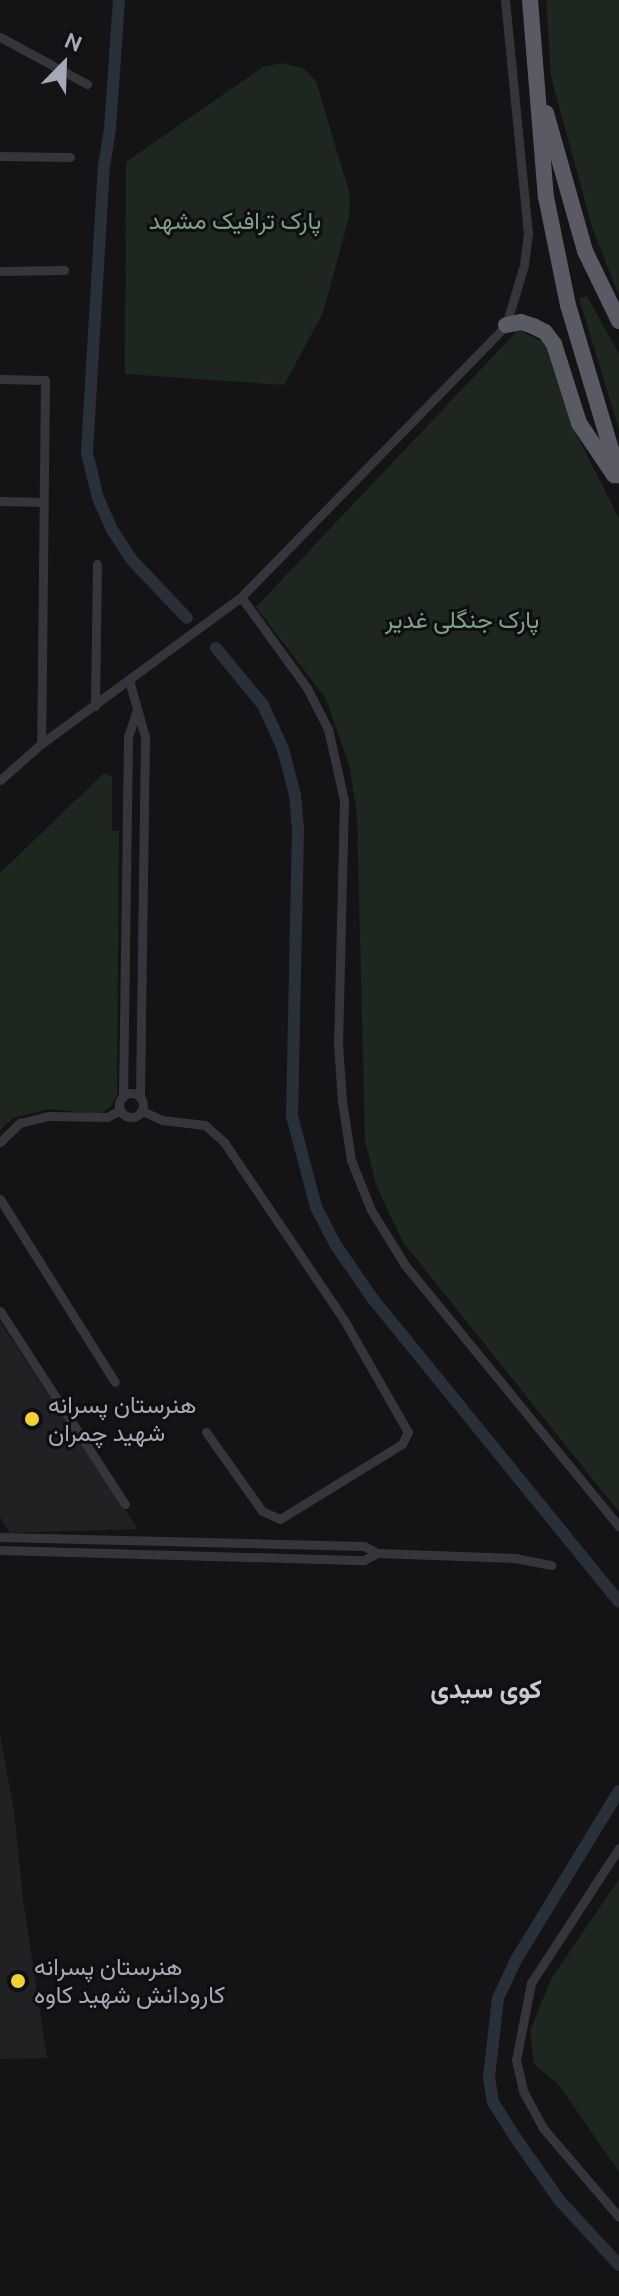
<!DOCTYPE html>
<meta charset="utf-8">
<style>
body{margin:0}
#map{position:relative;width:619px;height:2296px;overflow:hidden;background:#141416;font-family:Ubuntu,Vazirmatn,sans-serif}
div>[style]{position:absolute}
.built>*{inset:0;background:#212023}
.green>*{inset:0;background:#1e2620}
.canal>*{height:12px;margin:-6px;padding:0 6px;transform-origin:6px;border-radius:6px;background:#2a303a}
.minor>*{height:9px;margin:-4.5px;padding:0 4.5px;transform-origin:4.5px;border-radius:4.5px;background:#35353b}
.minor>.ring{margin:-4.5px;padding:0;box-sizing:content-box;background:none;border:9px solid #35353b;border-radius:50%}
.trunk>*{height:16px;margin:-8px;padding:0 8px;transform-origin:8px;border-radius:8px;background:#595a63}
.dots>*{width:22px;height:22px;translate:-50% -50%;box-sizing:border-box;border:4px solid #0f0f11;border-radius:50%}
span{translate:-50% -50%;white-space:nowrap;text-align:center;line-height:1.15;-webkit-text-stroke:6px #0f0f11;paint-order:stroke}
.park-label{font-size:24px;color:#7da185}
.poi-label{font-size:24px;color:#a6a8b6}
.left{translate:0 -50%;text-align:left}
.neighbourhood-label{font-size:26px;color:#c7c8d2;font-weight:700}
.north{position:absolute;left:24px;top:24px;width:80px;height:80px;-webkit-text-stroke:6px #0f0f11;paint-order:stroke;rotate:23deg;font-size:22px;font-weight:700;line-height:32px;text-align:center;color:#a6a8b6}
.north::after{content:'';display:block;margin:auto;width:28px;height:36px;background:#a6a8b6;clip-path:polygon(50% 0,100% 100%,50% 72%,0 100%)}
</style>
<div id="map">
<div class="built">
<div style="clip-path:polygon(0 1322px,138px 1529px,10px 1533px,0 1517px)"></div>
<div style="clip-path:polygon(0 1734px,14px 1811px,23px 1899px,47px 2058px,0 2059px)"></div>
</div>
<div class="green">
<div style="clip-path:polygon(546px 0,619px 0,619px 296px,592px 227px,551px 77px)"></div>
<div style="clip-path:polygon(282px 63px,303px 68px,316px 81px,350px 195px,349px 217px,323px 313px,284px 385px,125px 374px,126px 162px,263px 67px)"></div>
<div style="clip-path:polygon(587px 296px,619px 354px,619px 430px,579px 298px)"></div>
<div style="clip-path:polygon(518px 330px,547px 344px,574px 429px,619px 519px,619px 1512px,403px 1242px,376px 1185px,365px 1140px,357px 814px,349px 765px,326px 699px,256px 607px)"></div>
<div style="clip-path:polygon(104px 773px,112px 777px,112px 831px,119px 831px,117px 1095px,111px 1106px,100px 1114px,48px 1109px,13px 1118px,0 1130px,0 873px)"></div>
<div style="clip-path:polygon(619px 1879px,619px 2172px,558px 2084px,534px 2064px,530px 2031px,551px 1979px)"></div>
</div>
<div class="canal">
<div style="left:119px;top:0;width:129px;rotate:94deg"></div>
<div style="left:110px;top:129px;width:36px;rotate:99deg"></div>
<div style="left:104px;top:165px;width:289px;rotate:93.4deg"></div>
<div style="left:87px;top:453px;width:46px;rotate:76.3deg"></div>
<div style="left:98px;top:498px;width:36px;rotate:66deg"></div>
<div style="left:113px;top:531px;width:33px;rotate:57deg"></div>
<div style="left:131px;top:559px;width:81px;rotate:46.5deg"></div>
<div style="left:216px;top:648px;width:74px;rotate:50.5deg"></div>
<div style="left:263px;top:705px;width:48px;rotate:65.6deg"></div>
<div style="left:283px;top:749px;width:48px;rotate:75.4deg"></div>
<div style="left:295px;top:795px;width:34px;rotate:85deg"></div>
<div style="left:298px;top:829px;width:287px;rotate:91.2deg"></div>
<div style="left:292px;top:1116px;width:94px;rotate:75.2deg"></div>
<div style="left:316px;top:1207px;width:42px;rotate:62.8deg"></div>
<div style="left:335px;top:1244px;width:67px;rotate:55.4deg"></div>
<div style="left:373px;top:1299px;width:390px;rotate:50.9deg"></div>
<div style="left:619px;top:1791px;width:198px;rotate:121.4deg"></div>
<div style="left:516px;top:1960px;width:42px;rotate:115.3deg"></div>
<div style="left:498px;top:1998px;width:80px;rotate:96.5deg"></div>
<div style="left:489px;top:2077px;width:25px;rotate:81deg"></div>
<div style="left:493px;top:2102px;width:41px;rotate:57.8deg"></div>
<div style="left:515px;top:2137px;width:78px;rotate:54.9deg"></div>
<div style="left:560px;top:2201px;width:87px;rotate:47.3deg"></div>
</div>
<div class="minor">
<div style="left:0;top:37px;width:99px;rotate:28.4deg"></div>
<div style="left:0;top:156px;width:70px;rotate:0.8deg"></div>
<div style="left:0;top:271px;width:64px;rotate:-0.9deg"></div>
<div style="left:0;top:379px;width:45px;rotate:1.3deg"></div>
<div style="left:45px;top:380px;width:364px;rotate:90.6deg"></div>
<div style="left:0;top:501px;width:43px;rotate:1.3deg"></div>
<div style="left:241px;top:597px;width:112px;rotate:54deg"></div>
<div style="left:307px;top:688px;width:46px;rotate:62.9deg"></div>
<div style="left:328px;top:729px;width:73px;rotate:77.3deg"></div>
<div style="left:344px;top:800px;width:243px;rotate:91.4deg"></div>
<div style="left:338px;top:1043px;width:58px;rotate:86.1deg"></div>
<div style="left:342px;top:1101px;width:60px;rotate:81.3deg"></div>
<div style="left:351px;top:1160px;width:54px;rotate:68.2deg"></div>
<div style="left:371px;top:1210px;width:65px;rotate:58.3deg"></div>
<div style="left:405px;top:1265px;width:338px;rotate:50.7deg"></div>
<div style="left:129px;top:680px;width:59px;rotate:74.3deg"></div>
<div style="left:145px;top:737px;width:360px;rotate:90.8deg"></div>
<div style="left:95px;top:706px;width:142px;rotate:-89.2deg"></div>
<div style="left:0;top:780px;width:55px;rotate:-41.3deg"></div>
<div style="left:41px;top:744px;width:248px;rotate:-36.3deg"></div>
<div style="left:241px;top:597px;width:380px;rotate:-45.7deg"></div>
<div style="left:506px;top:325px;width:63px;rotate:-73.3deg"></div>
<div style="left:524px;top:265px;width:31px;rotate:-83deg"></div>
<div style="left:528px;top:234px;width:235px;rotate:-95.6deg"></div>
<div class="ring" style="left:119px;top:1093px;width:15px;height:15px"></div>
<div style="left:123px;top:1097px;width:360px;rotate:-89.2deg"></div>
<div style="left:128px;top:737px;width:25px;rotate:-72deg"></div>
<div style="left:142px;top:1111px;width:22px;rotate:24deg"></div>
<div style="left:162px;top:1120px;width:43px;rotate:6.6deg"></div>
<div style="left:205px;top:1125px;width:25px;rotate:42deg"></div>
<div style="left:224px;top:1142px;width:215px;rotate:56deg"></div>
<div style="left:344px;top:1320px;width:129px;rotate:60.3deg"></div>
<div style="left:408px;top:1432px;width:13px;rotate:117deg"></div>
<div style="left:402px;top:1444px;width:143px;rotate:148.4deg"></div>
<div style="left:280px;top:1519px;width:20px;rotate:-156deg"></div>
<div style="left:262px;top:1511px;width:97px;rotate:-125.3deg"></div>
<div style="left:0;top:1142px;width:28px;rotate:-44deg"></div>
<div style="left:20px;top:1123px;width:30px;rotate:-14deg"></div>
<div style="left:49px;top:1116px;width:58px;rotate:1deg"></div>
<div style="left:107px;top:1117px;width:15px;rotate:-28deg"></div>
<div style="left:0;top:1199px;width:216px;rotate:57.9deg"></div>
<div style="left:0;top:1311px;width:230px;rotate:57.1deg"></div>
<div style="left:0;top:1537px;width:364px;rotate:1.4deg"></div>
<div style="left:364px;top:1546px;width:15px;rotate:28deg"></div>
<div style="left:377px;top:1553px;width:138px;rotate:2.1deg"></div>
<div style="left:515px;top:1558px;width:37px;rotate:11deg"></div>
<div style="left:0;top:1550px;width:364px;rotate:1.6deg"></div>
<div style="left:364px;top:1560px;width:15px;rotate:-28deg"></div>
<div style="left:619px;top:1848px;width:161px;rotate:123.1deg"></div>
<div style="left:531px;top:1983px;width:78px;rotate:101deg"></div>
<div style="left:516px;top:2060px;width:32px;rotate:77deg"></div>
<div style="left:523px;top:2091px;width:42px;rotate:61.6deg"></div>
<div style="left:543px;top:2128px;width:117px;rotate:49.5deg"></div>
</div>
<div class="trunk">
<div style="left:530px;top:0;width:198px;rotate:85.4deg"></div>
<div style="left:546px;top:197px;width:110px;rotate:78.5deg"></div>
<div style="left:568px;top:305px;width:178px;rotate:73.4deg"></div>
<div style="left:546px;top:113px;width:143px;rotate:74.2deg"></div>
<div style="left:585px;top:251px;width:78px;rotate:64.1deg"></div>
<div style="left:506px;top:325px;width:15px;rotate:-11deg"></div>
<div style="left:521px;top:322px;width:13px;rotate:18deg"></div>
<div style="left:533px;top:326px;width:13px;rotate:27deg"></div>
<div style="left:545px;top:332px;width:15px;rotate:53deg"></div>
<div style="left:554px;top:344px;width:83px;rotate:72.4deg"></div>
<div style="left:579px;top:423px;width:63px;rotate:56.1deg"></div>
</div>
<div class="dots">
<div style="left:32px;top:1419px;background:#f2d231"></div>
<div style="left:18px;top:1981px;background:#f2d231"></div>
</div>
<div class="park-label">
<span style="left:235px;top:221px">پارک ترافیک مشهد</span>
<span style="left:462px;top:620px">پارک جنگلی غدیر</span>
</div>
<div class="poi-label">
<span class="left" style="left:48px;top:1419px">هنرستان پسرانه<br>شهید چمران</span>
<span class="left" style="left:34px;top:1981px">هنرستان پسرانه<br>کارودانش شهید کاوه</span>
</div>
<div class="neighbourhood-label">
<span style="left:486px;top:1689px">کوی سیدی</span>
</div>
<div class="north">N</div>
</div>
